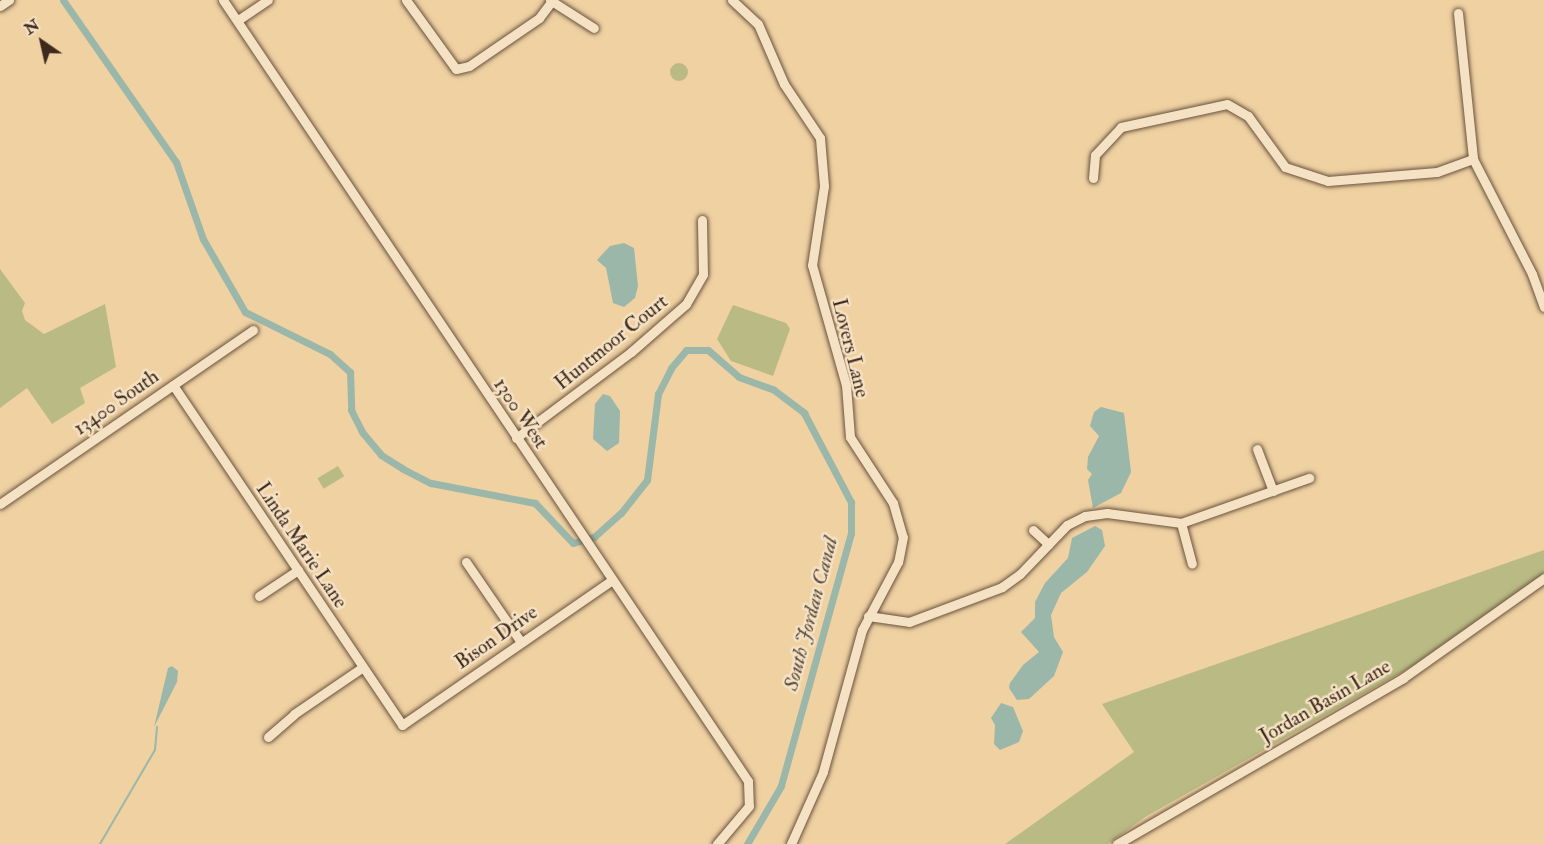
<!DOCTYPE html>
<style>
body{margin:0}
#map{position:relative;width:1544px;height:844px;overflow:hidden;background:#efd1a2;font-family:"IM FELL Double Pica",serif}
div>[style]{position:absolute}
.green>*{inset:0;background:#babb84;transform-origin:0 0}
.round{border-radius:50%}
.water>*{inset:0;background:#9ab7a9}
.stream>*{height:2px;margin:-1px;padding:0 1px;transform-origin:1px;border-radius:1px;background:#9ab7a9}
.canal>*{height:7px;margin:-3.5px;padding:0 3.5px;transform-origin:3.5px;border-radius:3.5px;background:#9ab7a9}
.roads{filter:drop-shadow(0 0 2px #6a533e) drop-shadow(0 0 2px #6a533e)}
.minor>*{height:9px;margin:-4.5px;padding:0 4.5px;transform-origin:4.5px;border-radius:4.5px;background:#f5e1c3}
span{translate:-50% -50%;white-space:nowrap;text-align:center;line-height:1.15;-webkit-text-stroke:5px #f5e1c3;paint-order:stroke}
.street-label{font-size:20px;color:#3e291d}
.water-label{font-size:21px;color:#554c40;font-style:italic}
.north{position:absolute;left:12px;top:12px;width:60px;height:60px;-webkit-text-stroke:4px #f5e1c3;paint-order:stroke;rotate:326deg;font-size:16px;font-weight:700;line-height:24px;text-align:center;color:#3e291d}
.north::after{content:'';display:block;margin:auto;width:21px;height:27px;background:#3e291d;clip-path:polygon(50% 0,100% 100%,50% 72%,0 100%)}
</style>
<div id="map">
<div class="green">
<div class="round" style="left:670px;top:63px;width:18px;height:18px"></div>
<div style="clip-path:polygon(0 269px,25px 303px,22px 311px,25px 320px,44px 334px,105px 304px,116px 367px,80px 388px,85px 403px,52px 424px,27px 388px,0 408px)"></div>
<div style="clip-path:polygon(733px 305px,786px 323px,790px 329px,773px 376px,731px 361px,717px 339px)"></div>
<div style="left:338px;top:466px;width:12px;height:24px;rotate:59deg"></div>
<div style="clip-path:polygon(1544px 550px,1544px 573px,1416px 664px,1145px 817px,1108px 844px,1005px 844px,1134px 752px,1102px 704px)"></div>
</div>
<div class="water">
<div style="clip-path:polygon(624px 243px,634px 248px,638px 286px,635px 298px,624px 307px,613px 303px,606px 268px,597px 260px,610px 246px)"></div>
<div style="clip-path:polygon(603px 394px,610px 396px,620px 411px,619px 443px,607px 451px,593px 439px,595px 404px)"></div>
<div style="clip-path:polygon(1101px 407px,1124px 413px,1131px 472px,1121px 493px,1093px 508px,1088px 480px,1092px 474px,1087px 469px,1088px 457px,1099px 436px,1090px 426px,1094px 412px)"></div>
<div style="clip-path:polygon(1095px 526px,1102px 530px,1105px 546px,1087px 572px,1061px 593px,1051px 615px,1054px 637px,1063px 652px,1054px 676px,1029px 699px,1017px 700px,1009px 688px,1010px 683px,1023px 665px,1039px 652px,1021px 632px,1035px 618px,1035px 602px,1045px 583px,1068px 558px,1072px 538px)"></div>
<div style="clip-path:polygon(172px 666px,178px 671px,177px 682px,154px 727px,168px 668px)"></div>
<div style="clip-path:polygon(1001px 703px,1013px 707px,1023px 731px,1019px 742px,1000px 750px,994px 744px,995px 725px,991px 718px)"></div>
</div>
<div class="stream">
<div style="left:100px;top:844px;width:109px;rotate:-59.7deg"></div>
<div style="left:155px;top:750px;width:23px;rotate:-85deg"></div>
</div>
<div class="canal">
<div style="left:63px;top:0;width:198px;rotate:55.1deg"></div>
<div style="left:176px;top:162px;width:82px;rotate:70.7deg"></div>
<div style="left:203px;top:239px;width:84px;rotate:60.1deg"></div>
<div style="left:245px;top:312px;width:95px;rotate:26.3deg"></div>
<div style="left:330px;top:354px;width:27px;rotate:42deg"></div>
<div style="left:350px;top:372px;width:38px;rotate:88deg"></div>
<div style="left:351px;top:410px;width:25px;rotate:63deg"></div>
<div style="left:362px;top:432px;width:30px;rotate:50deg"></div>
<div style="left:381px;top:455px;width:26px;rotate:32deg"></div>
<div style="left:403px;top:469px;width:31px;rotate:27deg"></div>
<div style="left:431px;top:483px;width:106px;rotate:10.9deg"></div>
<div style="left:535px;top:503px;width:55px;rotate:46.5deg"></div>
<div style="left:573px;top:543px;width:22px;rotate:-16deg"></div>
<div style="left:594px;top:537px;width:36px;rotate:-42deg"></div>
<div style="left:621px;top:513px;width:42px;rotate:-51.8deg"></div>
<div style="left:647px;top:480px;width:87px;rotate:-82.7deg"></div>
<div style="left:658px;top:394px;width:29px;rotate:-63deg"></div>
<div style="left:671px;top:368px;width:23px;rotate:-50deg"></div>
<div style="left:686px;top:350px;width:22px"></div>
<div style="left:708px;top:350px;width:41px;rotate:41.1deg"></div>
<div style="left:739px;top:377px;width:37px;rotate:20deg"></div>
<div style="left:774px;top:390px;width:38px;rotate:37deg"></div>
<div style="left:804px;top:413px;width:101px;rotate:62.2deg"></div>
<div style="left:851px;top:502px;width:31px;rotate:90deg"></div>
<div style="left:851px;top:533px;width:263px;rotate:105.5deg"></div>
<div style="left:781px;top:786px;width:67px;rotate:120.4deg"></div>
</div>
<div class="roads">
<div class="minor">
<div style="left:223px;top:0;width:941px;rotate:56.09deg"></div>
<div style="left:748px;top:781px;width:25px;rotate:88deg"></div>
<div style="left:749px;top:806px;width:50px;rotate:130.1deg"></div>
<div style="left:406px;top:0;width:85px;rotate:54.1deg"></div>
<div style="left:456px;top:69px;width:13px;rotate:-13deg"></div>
<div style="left:469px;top:66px;width:85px;rotate:-34.4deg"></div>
<div style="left:539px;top:18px;width:21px;rotate:-53deg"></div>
<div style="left:550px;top:0;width:52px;rotate:32.5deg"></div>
<div style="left:732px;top:0;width:35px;rotate:43deg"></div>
<div style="left:758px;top:24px;width:65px;rotate:66.6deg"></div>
<div style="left:784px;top:84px;width:65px;rotate:56.3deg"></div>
<div style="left:820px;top:138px;width:48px;rotate:85.2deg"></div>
<div style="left:824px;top:186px;width:80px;rotate:98.6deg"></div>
<div style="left:812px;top:265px;width:125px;rotate:74.2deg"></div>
<div style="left:846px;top:385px;width:52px;rotate:85.6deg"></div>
<div style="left:850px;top:437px;width:79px;rotate:56.9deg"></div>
<div style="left:893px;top:503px;width:35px;rotate:74deg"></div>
<div style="left:903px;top:537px;width:25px;rotate:101deg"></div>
<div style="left:898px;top:562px;width:77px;rotate:117.9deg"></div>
<div style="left:862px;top:630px;width:147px;rotate:105.4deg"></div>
<div style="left:823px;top:772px;width:79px;rotate:114deg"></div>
<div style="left:0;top:6px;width:11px;rotate:-34deg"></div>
<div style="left:1458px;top:13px;width:147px;rotate:84.1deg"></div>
<div style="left:1473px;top:159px;width:129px;rotate:62.8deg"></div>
<div style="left:1532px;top:274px;width:35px;rotate:70deg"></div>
<div style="left:238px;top:20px;width:36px;rotate:-34deg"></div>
<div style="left:1093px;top:178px;width:23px;rotate:-85deg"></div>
<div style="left:1095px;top:155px;width:38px;rotate:-47deg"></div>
<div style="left:1121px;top:127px;width:108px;rotate:-12.2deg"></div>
<div style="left:1227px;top:104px;width:24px;rotate:30deg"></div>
<div style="left:1248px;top:116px;width:63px;rotate:54deg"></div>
<div style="left:1285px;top:167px;width:45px;rotate:18deg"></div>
<div style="left:1328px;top:181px;width:109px;rotate:-4.7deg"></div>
<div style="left:1437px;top:172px;width:38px;rotate:-20deg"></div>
<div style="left:173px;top:385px;width:410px;rotate:56deg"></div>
<div style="left:402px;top:725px;width:254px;rotate:-34.6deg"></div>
<div style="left:516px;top:438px;width:144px;rotate:-36.8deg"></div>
<div style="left:631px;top:352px;width:73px;rotate:-41.1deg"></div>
<div style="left:686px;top:304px;width:34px;rotate:-60deg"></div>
<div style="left:703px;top:274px;width:54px;rotate:-91.1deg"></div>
<div style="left:1257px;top:449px;width:45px;rotate:69.1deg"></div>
<div style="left:0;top:504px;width:307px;rotate:-34.5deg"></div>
<div style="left:1181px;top:523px;width:42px;rotate:75deg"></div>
<div style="left:1033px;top:530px;width:21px;rotate:43deg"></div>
<div style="left:466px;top:562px;width:97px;rotate:55.5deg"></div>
<div style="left:259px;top:596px;width:47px;rotate:-33.7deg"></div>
<div style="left:868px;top:616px;width:41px;rotate:8.3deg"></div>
<div style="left:909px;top:622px;width:99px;rotate:-20.6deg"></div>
<div style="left:1002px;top:587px;width:22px;rotate:-36deg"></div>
<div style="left:1020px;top:574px;width:68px;rotate:-46.2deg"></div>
<div style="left:1067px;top:525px;width:20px;rotate:-27deg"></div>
<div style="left:1085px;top:516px;width:22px;rotate:-8deg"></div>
<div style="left:1107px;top:513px;width:75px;rotate:7.7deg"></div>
<div style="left:1181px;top:523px;width:136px;rotate:-19.4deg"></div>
<div style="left:268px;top:737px;width:35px;rotate:-41deg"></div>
<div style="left:294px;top:714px;width:83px;rotate:-34.3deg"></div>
<div style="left:1117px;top:844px;width:331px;rotate:-30.1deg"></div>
<div style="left:1403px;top:678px;width:173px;rotate:-35.3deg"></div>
</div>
</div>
<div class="street-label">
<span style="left:611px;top:342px;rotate:-39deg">Huntmoor Court</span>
<span style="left:851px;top:348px;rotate:76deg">Lovers Lane</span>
<span style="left:116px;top:402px;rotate:-35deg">13400 South</span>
<span style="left:521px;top:413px;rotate:56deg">1300 West</span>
<span style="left:302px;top:545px;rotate:56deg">Linda Marie Lane</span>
<span style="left:496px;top:637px;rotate:-35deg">Bison Drive</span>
<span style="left:1325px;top:701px;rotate:-30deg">Jordan Basin Lane</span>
</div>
<div class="water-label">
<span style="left:811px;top:614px;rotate:-75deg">South Jordan Canal</span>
</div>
<div class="north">N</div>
</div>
